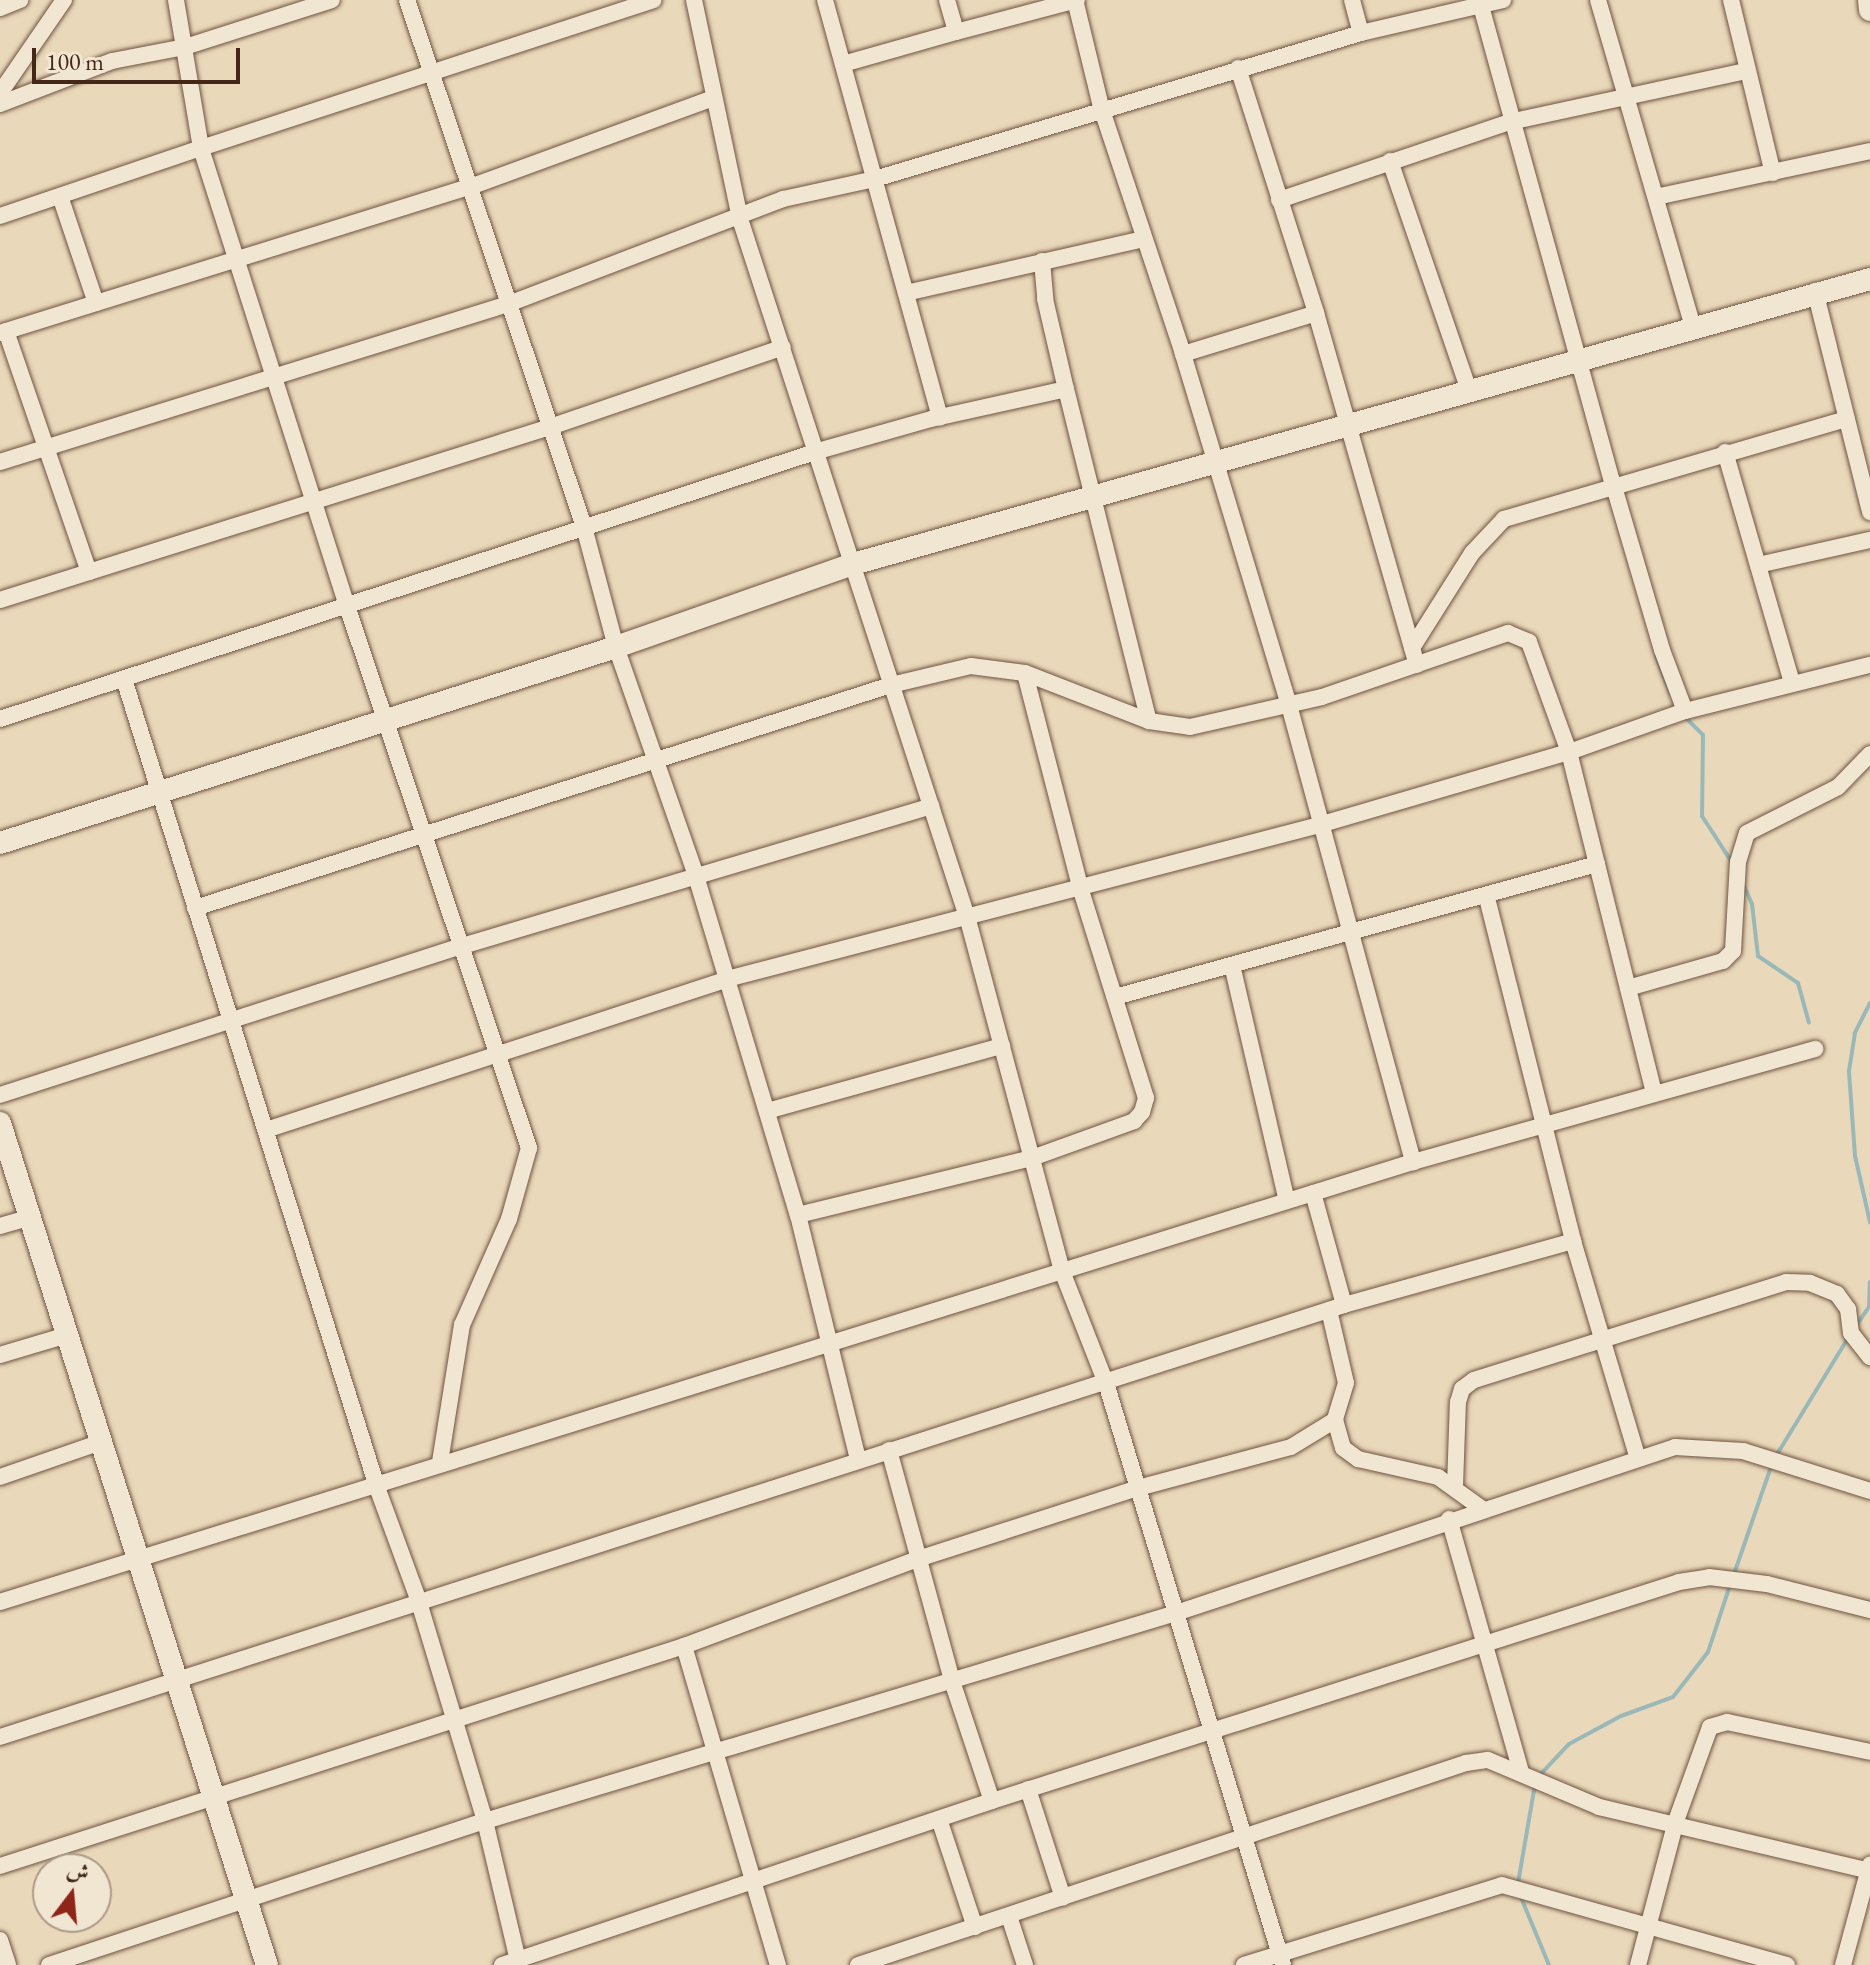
<!DOCTYPE html>
<meta charset="utf-8">
<style>
body{margin:0}
#map{position:relative;width:1870px;height:1965px;overflow:hidden;background:#ead8ba;font-family:"EB Garamond",Amiri,serif}
div>[style]{position:absolute}
.stream>*{height:4px;margin:-2px;padding:0 2px;transform-origin:2px;border-radius:2px;background:#9ab8b8}
.roads{filter:drop-shadow(0 0 2px #6e5340) drop-shadow(0 0 2px #6e5340)}
.street>*{height:16px;margin:-8px;padding:0 8px;transform-origin:8px;border-radius:8px;background:#f1e6d2}
.secondary>*{height:22px;margin:-11px;padding:0 11px;transform-origin:11px;border-radius:11px;background:#f1e6d2}
span{translate:-50% -50%;white-space:nowrap;text-align:center;line-height:1.15;-webkit-text-stroke:6px #f1e6d2;paint-order:stroke}
.north{position:absolute;left:32px;top:1853px;width:80px;height:80px;box-sizing:border-box;background:#f1e6d2;border:2px solid #ac9a88;border-radius:50%;rotate:16deg;font-size:22px;font-weight:700;line-height:32px;text-align:center;color:#452718}
.north::after{content:'';display:block;margin:auto;width:28px;height:36px;background:#8f2418;clip-path:polygon(50% 0,100% 100%,50% 72%,0 100%)}
.scale{position:absolute;left:32px;top:48px;width:208px;height:36px;box-sizing:border-box;border:4px solid #452718;border-top:0;padding-left:10px;font-size:24px;line-height:28px;white-space:nowrap;color:#452718;-webkit-text-stroke:6px #f1e6d2;paint-order:stroke}
</style>
<div id="map">
<div class="stream">
<div style="left:1656px;top:656px;width:40px;rotate:69deg"></div>
<div style="left:1685px;top:717px;width:25px;rotate:45deg"></div>
<div style="left:1703px;top:735px;width:81px;rotate:90.7deg"></div>
<div style="left:1702px;top:816px;width:57px;rotate:57.1deg"></div>
<div style="left:1744px;top:886px;width:20px;rotate:66deg"></div>
<div style="left:1752px;top:904px;width:52px;rotate:83.4deg"></div>
<div style="left:1758px;top:956px;width:48px;rotate:34deg"></div>
<div style="left:1798px;top:983px;width:41px;rotate:74.6deg"></div>
<div style="left:1870px;top:1003px;width:34px;rotate:117deg"></div>
<div style="left:1855px;top:1033px;width:39px;rotate:99deg"></div>
<div style="left:1849px;top:1072px;width:84px;rotate:85.9deg"></div>
<div style="left:1855px;top:1156px;width:68px;rotate:77.2deg"></div>
<div style="left:1855px;top:1327px;width:24px;rotate:-55deg"></div>
<div style="left:1869px;top:1307px;width:25px;rotate:-88deg"></div>
<div style="left:1776px;top:1456px;width:138px;rotate:-58.6deg"></div>
<div style="left:1733px;top:1577px;width:120px;rotate:-71deg"></div>
<div style="left:1538px;top:1777px;width:45px;rotate:-46.8deg"></div>
<div style="left:1569px;top:1744px;width:59px;rotate:-28.3deg"></div>
<div style="left:1621px;top:1716px;width:55px;rotate:-20.1deg"></div>
<div style="left:1673px;top:1697px;width:57px;rotate:-52.1deg"></div>
<div style="left:1708px;top:1652px;width:71px;rotate:-71.8deg"></div>
<div style="left:1518px;top:1883px;width:99px;rotate:-80.2deg"></div>
<div style="left:1520px;top:1895px;width:76px;rotate:67.5deg"></div>
</div>
<div class="roads">
<div class="street">
<div style="left:407px;top:0;width:556px;rotate:71.43deg"></div>
<div style="left:584px;top:527px;width:124px;rotate:75.1deg"></div>
<div style="left:616px;top:647px;width:243px;rotate:70.7deg"></div>
<div style="left:696px;top:876px;width:354px;rotate:73.3deg"></div>
<div style="left:798px;top:1215px;width:251px;rotate:76.2deg"></div>
<div style="left:694px;top:0;width:224px;rotate:78.1deg"></div>
<div style="left:740px;top:219px;width:737px;rotate:71.98deg"></div>
<div style="left:968px;top:920px;width:363px;rotate:75deg"></div>
<div style="left:1062px;top:1271px;width:120px;rotate:68.6deg"></div>
<div style="left:1106px;top:1383px;width:608px;rotate:73.08deg"></div>
<div style="left:825px;top:0;width:433px;rotate:74.6deg"></div>
<div style="left:947px;top:0;width:33px;rotate:74deg"></div>
<div style="left:956px;top:32px;width:125px;rotate:-14.8deg"></div>
<div style="left:1075px;top:0;width:110px;rotate:76.3deg"></div>
<div style="left:1101px;top:107px;width:260px;rotate:71.6deg"></div>
<div style="left:1183px;top:354px;width:367px;rotate:73.2deg"></div>
<div style="left:1289px;top:705px;width:474px;rotate:74.8deg"></div>
<div style="left:1352px;top:0;width:34px;rotate:75deg"></div>
<div style="left:1598px;top:0;width:340px;rotate:73.8deg"></div>
<div style="left:1731px;top:0;width:178px;rotate:76.4deg"></div>
<div style="left:1481px;top:6px;width:492px;rotate:74.6deg"></div>
<div style="left:1612px;top:480px;width:177px;rotate:73.6deg"></div>
<div style="left:1662px;top:650px;width:65px;rotate:69.3deg"></div>
<div style="left:0;top:8px;width:22px;rotate:-22deg"></div>
<div style="left:843px;top:64px;width:117px;rotate:-15.8deg"></div>
<div style="left:1238px;top:68px;width:257px;rotate:72.3deg"></div>
<div style="left:1316px;top:313px;width:366px;rotate:74deg"></div>
<div style="left:0;top:93px;width:113px;rotate:-55.5deg"></div>
<div style="left:0;top:104px;width:120px;rotate:-21deg"></div>
<div style="left:112px;top:61px;width:74px;rotate:-10.9deg"></div>
<div style="left:185px;top:47px;width:154px;rotate:-17.7deg"></div>
<div style="left:1390px;top:161px;width:243px;rotate:71deg"></div>
<div style="left:60px;top:196px;width:113px;rotate:71.4deg"></div>
<div style="left:1656px;top:197px;width:219px;rotate:-12.1deg"></div>
<div style="left:1279px;top:200px;width:244px;rotate:-18.7deg"></div>
<div style="left:1510px;top:122px;width:241px;rotate:-12.2deg"></div>
<div style="left:0;top:216px;width:212px;rotate:-18.7deg"></div>
<div style="left:201px;top:148px;width:150px;rotate:-99.6deg"></div>
<div style="left:1042px;top:261px;width:38px;rotate:85deg"></div>
<div style="left:1045px;top:299px;width:92px;rotate:76.9deg"></div>
<div style="left:1815px;top:291px;width:228px;rotate:76deg"></div>
<div style="left:906px;top:293px;width:243px;rotate:-12.8deg"></div>
<div style="left:6px;top:331px;width:255px;rotate:71deg"></div>
<div style="left:0;top:333px;width:492px;rotate:-17.3deg"></div>
<div style="left:470px;top:187px;width:257px;rotate:-20.1deg"></div>
<div style="left:1183px;top:354px;width:139px;rotate:-17.1deg"></div>
<div style="left:1725px;top:452px;width:240px;rotate:73.8deg"></div>
<div style="left:0;top:462px;width:535px;rotate:-17.28deg"></div>
<div style="left:511px;top:303px;width:291px;rotate:-20.9deg"></div>
<div style="left:783px;top:199px;width:94px;rotate:-12.3deg"></div>
<div style="left:875px;top:179px;width:507px;rotate:-16.72deg"></div>
<div style="left:1361px;top:33px;width:146px;rotate:-13.1deg"></div>
<div style="left:1758px;top:565px;width:115px;rotate:-12.6deg"></div>
<div style="left:0;top:600px;width:577px;rotate:-17.46deg"></div>
<div style="left:550px;top:427px;width:246px;rotate:-18.9deg"></div>
<div style="left:1412px;top:648px;width:112px;rotate:-57.7deg"></div>
<div style="left:1472px;top:553px;width:47px;rotate:-46.7deg"></div>
<div style="left:1504px;top:519px;width:357px;rotate:-16.3deg"></div>
<div style="left:124px;top:679px;width:850px;rotate:72.61deg"></div>
<div style="left:378px;top:1490px;width:116px;rotate:69.8deg"></div>
<div style="left:418px;top:1599px;width:232px;rotate:73.2deg"></div>
<div style="left:485px;top:1821px;width:148px;rotate:76.7deg"></div>
<div style="left:0;top:719px;width:861px;rotate:-18.14deg"></div>
<div style="left:818px;top:451px;width:117px;rotate:-15.8deg"></div>
<div style="left:931px;top:419px;width:138px;rotate:-12.5deg"></div>
<div style="left:1066px;top:389px;width:342px;rotate:76deg"></div>
<div style="left:1487px;top:898px;width:354px;rotate:75.9deg"></div>
<div style="left:1573px;top:1241px;width:227px;rotate:73.4deg"></div>
<div style="left:195px;top:908px;width:731px;rotate:-17.77deg"></div>
<div style="left:891px;top:685px;width:82px;rotate:-13.4deg"></div>
<div style="left:971px;top:666px;width:54px;rotate:7.4deg"></div>
<div style="left:1025px;top:673px;width:133px;rotate:21.2deg"></div>
<div style="left:1149px;top:721px;width:41px;rotate:8.3deg"></div>
<div style="left:1190px;top:727px;width:135px;rotate:-12.8deg"></div>
<div style="left:1322px;top:697px;width:197px;rotate:-19deg"></div>
<div style="left:1508px;top:633px;width:23px;rotate:23deg"></div>
<div style="left:1529px;top:642px;width:117px;rotate:70deg"></div>
<div style="left:1569px;top:752px;width:352px;rotate:76deg"></div>
<div style="left:1232px;top:965px;width:242px;rotate:76.9deg"></div>
<div style="left:1628px;top:988px;width:99px;rotate:-15.9deg"></div>
<div style="left:1723px;top:961px;width:14px;rotate:-45deg"></div>
<div style="left:1733px;top:951px;width:89px;rotate:-86.8deg"></div>
<div style="left:1738px;top:862px;width:30px;rotate:-73deg"></div>
<div style="left:1747px;top:833px;width:102px;rotate:-26.8deg"></div>
<div style="left:1838px;top:787px;width:46px;rotate:-45.9deg"></div>
<div style="left:1115px;top:997px;width:500px;rotate:-15.43deg"></div>
<div style="left:0;top:1095px;width:482px;rotate:-17.9deg"></div>
<div style="left:459px;top:947px;width:493px;rotate:-16.6deg"></div>
<div style="left:767px;top:1111px;width:244px;rotate:-15.5deg"></div>
<div style="left:266px;top:1130px;width:485px;rotate:-18.1deg"></div>
<div style="left:727px;top:979px;width:612px;rotate:-14.58deg"></div>
<div style="left:1319px;top:825px;width:260px;rotate:-16.3deg"></div>
<div style="left:1569px;top:752px;width:123px;rotate:-19.5deg"></div>
<div style="left:1685px;top:711px;width:191px;rotate:-14deg"></div>
<div style="left:1313px;top:1193px;width:116px;rotate:74.5deg"></div>
<div style="left:798px;top:1215px;width:241px;rotate:-13.7deg"></div>
<div style="left:1032px;top:1158px;width:109px;rotate:-19.9deg"></div>
<div style="left:1134px;top:1121px;width:12px;rotate:-48deg"></div>
<div style="left:1142px;top:1112px;width:15px;rotate:-74deg"></div>
<div style="left:1146px;top:1098px;width:218px;rotate:-107.4deg"></div>
<div style="left:1081px;top:890px;width:224px;rotate:-104.5deg"></div>
<div style="left:0;top:1226px;width:29px;rotate:-16deg"></div>
<div style="left:1329px;top:1310px;width:75px;rotate:76.9deg"></div>
<div style="left:1346px;top:1383px;width:39px;rotate:107deg"></div>
<div style="left:1335px;top:1420px;width:29px;rotate:74deg"></div>
<div style="left:1343px;top:1448px;width:19px;rotate:36deg"></div>
<div style="left:1358px;top:1459px;width:82px;rotate:12.7deg"></div>
<div style="left:1438px;top:1477px;width:53px;rotate:35.8deg"></div>
<div style="left:0;top:1355px;width:70px;rotate:-16.6deg"></div>
<div style="left:889px;top:1450px;width:239px;rotate:74.7deg"></div>
<div style="left:952px;top:1681px;width:126px;rotate:71.6deg"></div>
<div style="left:440px;top:1462px;width:139px;rotate:-80.9deg"></div>
<div style="left:462px;top:1325px;width:116px;rotate:-66.1deg"></div>
<div style="left:509px;top:1219px;width:74px;rotate:-74.3deg"></div>
<div style="left:529px;top:1148px;width:572px;rotate:-108.56deg"></div>
<div style="left:347px;top:606px;width:481px;rotate:-107.7deg"></div>
<div style="left:201px;top:148px;width:476px;rotate:-18.1deg"></div>
<div style="left:0;top:1477px;width:107px;rotate:-19.1deg"></div>
<div style="left:1455px;top:1486px;width:84px;rotate:-88deg"></div>
<div style="left:1458px;top:1402px;width:14px;rotate:-73deg"></div>
<div style="left:1462px;top:1389px;width:15px;rotate:-37deg"></div>
<div style="left:1474px;top:1380px;width:327px;rotate:-17.4deg"></div>
<div style="left:1786px;top:1282px;width:24px;rotate:2deg"></div>
<div style="left:1810px;top:1283px;width:29px;rotate:22deg"></div>
<div style="left:1837px;top:1294px;width:19px;rotate:54deg"></div>
<div style="left:1848px;top:1309px;width:24px;rotate:83deg"></div>
<div style="left:1851px;top:1333px;width:31px;rotate:52deg"></div>
<div style="left:1449px;top:1519px;width:263px;rotate:74.1deg"></div>
<div style="left:0;top:1602px;width:1480px;rotate:-17.3deg"></div>
<div style="left:1413px;top:1162px;width:418px;rotate:-15.7deg"></div>
<div style="left:684px;top:1646px;width:333px;rotate:73.6deg"></div>
<div style="left:0;top:1737px;width:1412px;rotate:-17.82deg"></div>
<div style="left:1344px;top:1305px;width:238px;rotate:-15.6deg"></div>
<div style="left:1028px;top:1789px;width:114px;rotate:72.2deg"></div>
<div style="left:939px;top:1819px;width:114px;rotate:71.6deg"></div>
<div style="left:0;top:1866px;width:719px;rotate:-17.83deg"></div>
<div style="left:684px;top:1646px;width:250px;rotate:-20.4deg"></div>
<div style="left:918px;top:1559px;width:231px;rotate:-17.9deg"></div>
<div style="left:1138px;top:1488px;width:158px;rotate:-15deg"></div>
<div style="left:1291px;top:1447px;width:52px;rotate:-31.5deg"></div>
<div style="left:1009px;top:1916px;width:52px;rotate:71.9deg"></div>
<div style="left:0;top:1940px;width:26px;rotate:72deg"></div>
<div style="left:49px;top:1965px;width:459px;rotate:-18.3deg"></div>
<div style="left:485px;top:1821px;width:722px;rotate:-16.75deg"></div>
<div style="left:1176px;top:1613px;width:526px;rotate:-18.4deg"></div>
<div style="left:1675px;top:1447px;width:68px;rotate:3.4deg"></div>
<div style="left:1743px;top:1451px;width:133px;rotate:17.5deg"></div>
<div style="left:502px;top:1965px;width:517px;rotate:-18.51deg"></div>
<div style="left:992px;top:1801px;width:721px;rotate:-17.68deg"></div>
<div style="left:1679px;top:1582px;width:30px;rotate:-9deg"></div>
<div style="left:1709px;top:1577px;width:58px;rotate:6.9deg"></div>
<div style="left:1767px;top:1584px;width:106px;rotate:14.2deg"></div>
<div style="left:858px;top:1965px;width:641px;rotate:-18.38deg"></div>
<div style="left:1466px;top:1763px;width:22px;rotate:-8deg"></div>
<div style="left:1488px;top:1760px;width:121px;rotate:22.9deg"></div>
<div style="left:1599px;top:1807px;width:278px;rotate:13.3deg"></div>
<div style="left:1244px;top:1965px;width:270px;rotate:-17.2deg"></div>
<div style="left:1502px;top:1885px;width:296px;rotate:15.7deg"></div>
<div style="left:1638px;top:1965px;width:149px;rotate:-75.2deg"></div>
<div style="left:1676px;top:1821px;width:100px;rotate:-70.1deg"></div>
<div style="left:1710px;top:1727px;width:18px;rotate:-16deg"></div>
<div style="left:1727px;top:1722px;width:146px;rotate:11.8deg"></div>
<div style="left:1843px;top:1965px;width:104px;rotate:-74.9deg"></div>
</div>
<div class="secondary">
<div style="left:1869px;top:0;width:10px;rotate:84deg"></div>
<div style="left:0;top:843px;width:646px;rotate:-17.65deg"></div>
<div style="left:616px;top:647px;width:251px;rotate:-19.3deg"></div>
<div style="left:853px;top:564px;width:1056px;rotate:-15.65deg"></div>
<div style="left:0;top:1123px;width:883px;rotate:72.41deg"></div>
</div>
</div>
<div class="north">ش</div>
<div class="scale">100 m</div>
</div>
